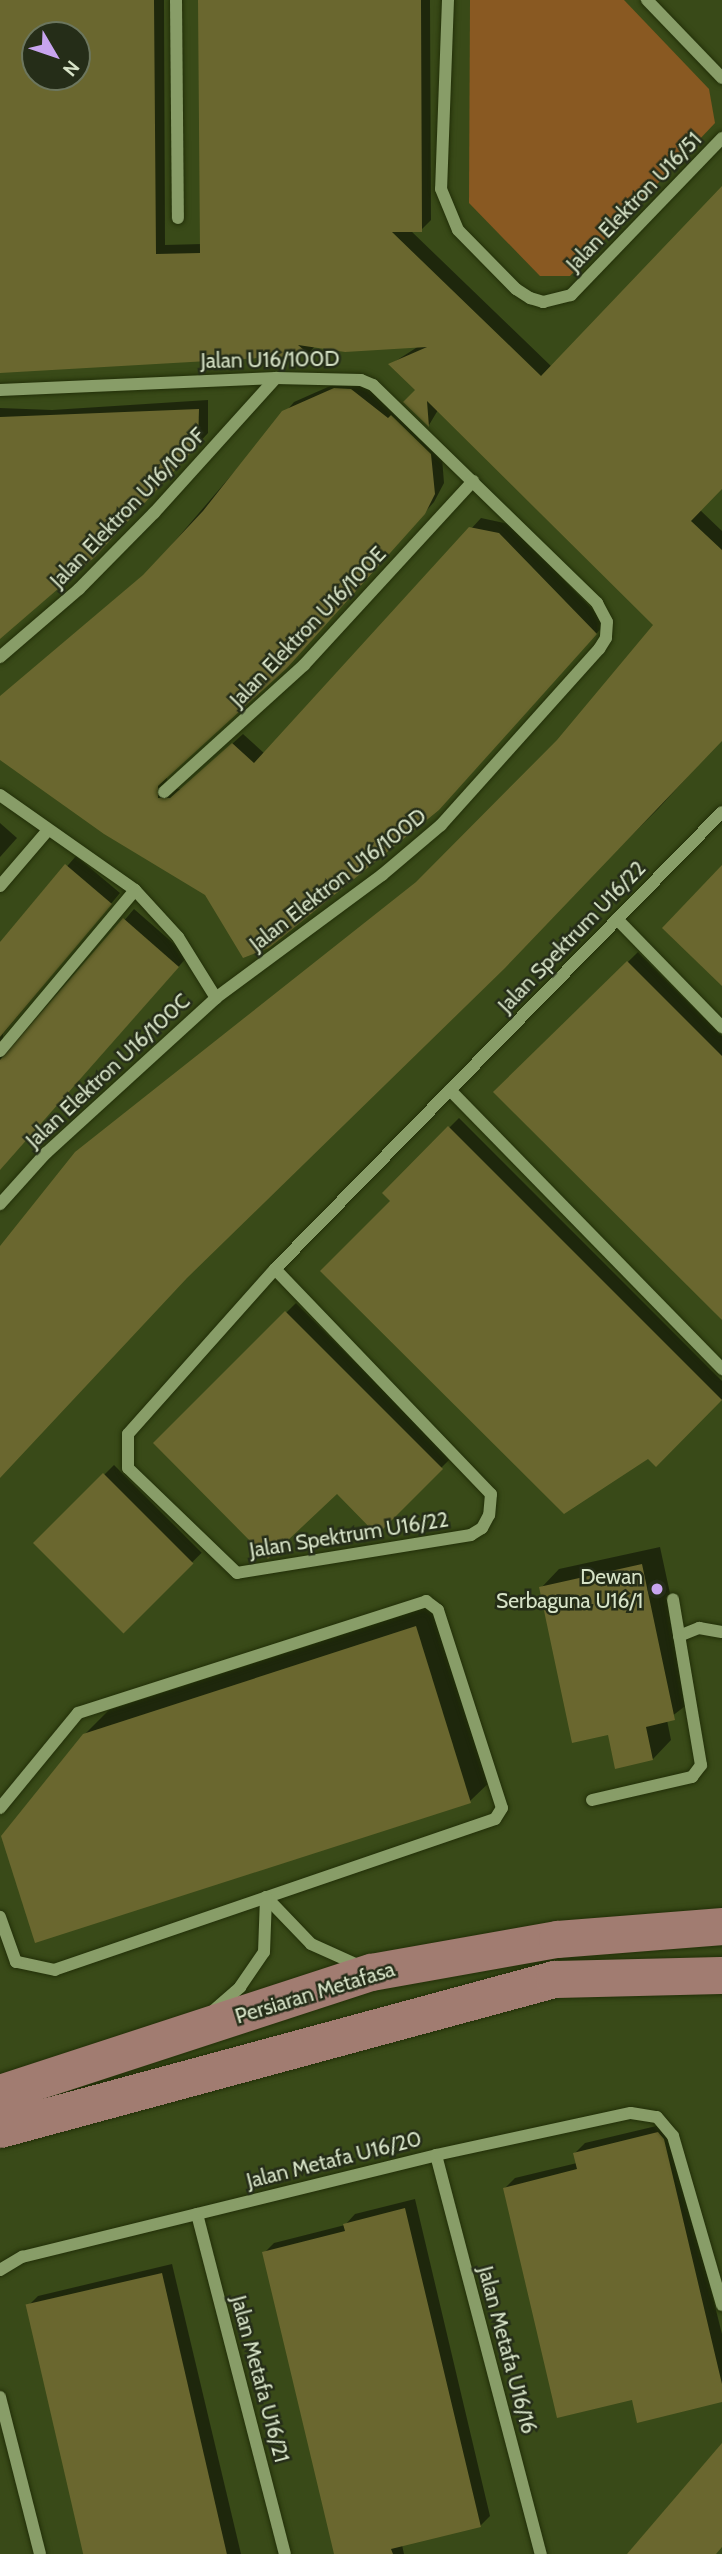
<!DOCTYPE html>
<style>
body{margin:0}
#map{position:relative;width:722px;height:2554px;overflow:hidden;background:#394a18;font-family:Cabin,sans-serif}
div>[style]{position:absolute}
.green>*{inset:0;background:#895922}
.shadow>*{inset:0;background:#0007;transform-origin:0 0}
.building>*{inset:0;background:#6a672f;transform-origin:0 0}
.roads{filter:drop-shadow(0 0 2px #222f08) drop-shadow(0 0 2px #222f08)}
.minor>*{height:12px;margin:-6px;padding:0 6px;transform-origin:6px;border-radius:6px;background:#889d68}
.major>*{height:37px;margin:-18.5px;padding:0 18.5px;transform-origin:18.5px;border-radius:18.5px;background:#a17c71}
.dots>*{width:19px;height:19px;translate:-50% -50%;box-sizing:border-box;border:4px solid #252d18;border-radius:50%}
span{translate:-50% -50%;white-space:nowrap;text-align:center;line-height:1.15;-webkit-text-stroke:5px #252d18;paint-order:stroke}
.street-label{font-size:21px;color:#d7e3c7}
.poi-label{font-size:21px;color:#d7e3c7}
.right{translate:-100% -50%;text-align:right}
.north{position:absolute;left:21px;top:21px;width:70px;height:70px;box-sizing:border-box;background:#252d18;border:2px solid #6c765e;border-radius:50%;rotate:129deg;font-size:19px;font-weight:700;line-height:28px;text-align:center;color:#d7e3c7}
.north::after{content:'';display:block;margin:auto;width:24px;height:32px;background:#c8a5ef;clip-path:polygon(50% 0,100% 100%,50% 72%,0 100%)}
</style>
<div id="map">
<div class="green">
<div style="clip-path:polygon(470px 0,624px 0,709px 89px,715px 123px,570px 276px,540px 276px,469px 203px)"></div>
</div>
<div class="shadow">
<div style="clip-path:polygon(evenodd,0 0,164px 0,165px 245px,202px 244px,200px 0,430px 0,431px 220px,421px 230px,410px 230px,552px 367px,722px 189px,722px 487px,700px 510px,722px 531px,722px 739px,658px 809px,196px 1267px,0 1475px,0 1248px,428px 873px,558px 741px,655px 625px,438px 410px,429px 425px,406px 402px,417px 390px,391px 364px,419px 346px,315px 346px,309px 353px,0 370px,0 0,35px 35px,77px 35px,77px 77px,35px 77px,35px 35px)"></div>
<div style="clip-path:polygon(346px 379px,362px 379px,441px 444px,444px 483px,434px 502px,297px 656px,167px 775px,167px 789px,182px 789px,243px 734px,265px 754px,481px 518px,509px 524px,606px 623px,449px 798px,206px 894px,0 757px,0 697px,151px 569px,294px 402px)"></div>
<div style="clip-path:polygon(208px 400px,208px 433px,105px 545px,0 634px,0 408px,52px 410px)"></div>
<div style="clip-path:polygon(0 823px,17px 838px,0 857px)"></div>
<div style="clip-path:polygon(76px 856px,120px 893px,3px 1034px,3px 1048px,17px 1047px,134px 909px,188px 956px,0 1169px,0 944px)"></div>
<div style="clip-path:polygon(638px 952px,722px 1036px,722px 1318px,496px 1092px)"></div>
<div style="clip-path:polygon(459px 1118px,722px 1381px,722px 1399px,656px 1465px,384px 1193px)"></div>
<div style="clip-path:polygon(296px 1303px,451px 1458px,377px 1532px,337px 1492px,155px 1443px)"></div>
<div style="left:114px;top:1465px;width:124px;height:111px;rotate:45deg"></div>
<div style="clip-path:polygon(660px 1547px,693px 1700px,667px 1720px,671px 1740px,653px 1759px,609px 1733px,541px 1588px,559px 1569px)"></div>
<div style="clip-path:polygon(440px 1603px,495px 1777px,470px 1801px,84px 1735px,109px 1710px)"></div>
<div style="clip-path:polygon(669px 2123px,722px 2334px,722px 2400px,633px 2398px,505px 2188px,515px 2178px,577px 2163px,575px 2153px,585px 2143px)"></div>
<div style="clip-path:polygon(415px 2199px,490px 2516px,480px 2526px,402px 2545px,404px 2554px,336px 2554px,264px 2253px,274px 2243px,345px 2225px,355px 2214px)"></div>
<div style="clip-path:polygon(172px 2264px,241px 2554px,87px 2554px,28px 2306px,38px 2296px)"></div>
</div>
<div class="building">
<div style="clip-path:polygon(evenodd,0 0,154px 0,156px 254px,200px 253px,198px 0,421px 0,422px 232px,392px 232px,541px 376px,722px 186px,722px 489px,691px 521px,722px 550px,722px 741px,505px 968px,187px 1278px,0 1478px,0 1246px,75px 1152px,416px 882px,557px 740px,653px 625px,427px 401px,429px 427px,403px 402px,415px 390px,388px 364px,427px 347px,345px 352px,298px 345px,310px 355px,0 373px,0 0,33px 35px,77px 35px,77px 77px,33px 77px,33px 35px)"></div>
<div style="clip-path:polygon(334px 388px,351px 389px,388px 418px,391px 415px,431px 454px,435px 494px,425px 514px,287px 668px,158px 786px,158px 798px,170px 798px,232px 743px,254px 763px,469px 527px,499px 533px,597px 634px,439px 810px,269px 948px,243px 958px,205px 895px,104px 834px,0 760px,0 696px,143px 575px,203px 511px,282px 411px)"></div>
<div style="clip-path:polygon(199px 409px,198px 445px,95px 557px,0 639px,0 417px)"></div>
<div style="clip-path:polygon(65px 864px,112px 904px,0 1037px,0 942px)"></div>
<div style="clip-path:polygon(722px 865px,722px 986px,662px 928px)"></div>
<div style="clip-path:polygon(123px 918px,179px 967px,0 1170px,0 1060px)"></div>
<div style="clip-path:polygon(627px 961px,722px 1056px,722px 1320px,493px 1092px)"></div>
<div style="clip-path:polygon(448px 1126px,722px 1400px,656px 1467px,648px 1459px,564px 1514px,320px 1271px,390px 1201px,382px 1193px)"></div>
<div style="clip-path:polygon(285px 1311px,443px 1469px,377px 1535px,337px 1494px,268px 1559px,153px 1443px)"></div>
<div style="left:103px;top:1473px;width:128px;height:99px;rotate:45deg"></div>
<div style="clip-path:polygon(642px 1564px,675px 1720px,646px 1727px,653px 1760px,615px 1769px,608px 1735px,572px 1743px,539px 1587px)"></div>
<div style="clip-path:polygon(416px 1626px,471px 1803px,35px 1943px,1px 1836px,83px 1734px)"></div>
<div style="clip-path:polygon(658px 2132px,664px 2139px,722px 2384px,722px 2402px,637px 2423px,632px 2400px,557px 2418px,503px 2188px,577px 2169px,573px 2153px)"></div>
<div style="clip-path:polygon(405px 2208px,481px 2527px,391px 2549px,393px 2554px,334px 2554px,262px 2252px,345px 2231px,343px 2224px)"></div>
<div style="left:162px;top:2273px;width:289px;height:140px;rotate:77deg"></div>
<div style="clip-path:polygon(722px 2443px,722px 2547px,716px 2554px,627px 2554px)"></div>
</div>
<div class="roads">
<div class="minor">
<div style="left:176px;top:0;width:218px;rotate:89.5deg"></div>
<div style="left:448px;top:0;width:189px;rotate:92.1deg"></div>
<div style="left:441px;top:189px;width:44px;rotate:67.5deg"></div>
<div style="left:458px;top:230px;width:83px;rotate:45.5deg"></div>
<div style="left:516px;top:289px;width:17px;rotate:33deg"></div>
<div style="left:530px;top:298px;width:14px;rotate:17deg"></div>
<div style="left:543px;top:302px;width:29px;rotate:-14deg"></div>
<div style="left:571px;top:295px;width:218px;rotate:-46.1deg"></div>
<div style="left:647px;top:0;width:108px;rotate:46.1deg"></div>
<div style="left:0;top:390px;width:276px;rotate:-2.5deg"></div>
<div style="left:276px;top:378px;width:85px;rotate:1.3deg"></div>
<div style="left:361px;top:380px;width:13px;rotate:23deg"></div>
<div style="left:373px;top:385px;width:313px;rotate:44.2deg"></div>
<div style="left:597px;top:603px;width:21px;rotate:62deg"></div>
<div style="left:607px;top:622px;width:16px;rotate:94deg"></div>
<div style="left:606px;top:638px;width:13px;rotate:122deg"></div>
<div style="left:599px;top:649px;width:237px;rotate:131.9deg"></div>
<div style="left:441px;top:825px;width:77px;rotate:139.7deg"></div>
<div style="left:382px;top:875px;width:207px;rotate:143.5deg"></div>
<div style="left:216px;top:998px;width:230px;rotate:137.6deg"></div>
<div style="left:46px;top:1153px;width:69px;rotate:132deg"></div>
<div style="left:0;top:657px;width:104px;rotate:-40.7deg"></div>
<div style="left:79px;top:589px;width:107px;rotate:-45.4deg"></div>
<div style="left:154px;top:513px;width:182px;rotate:-47.9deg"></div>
<div style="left:164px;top:792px;width:189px;rotate:-42.2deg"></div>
<div style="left:304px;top:665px;width:250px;rotate:-47.4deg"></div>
<div style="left:0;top:795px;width:165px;rotate:35.1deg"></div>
<div style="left:135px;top:890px;width:64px;rotate:47.5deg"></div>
<div style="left:178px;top:937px;width:72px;rotate:58.1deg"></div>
<div style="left:0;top:886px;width:74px;rotate:-49.4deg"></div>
<div style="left:617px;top:919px;width:151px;rotate:45.8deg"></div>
<div style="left:0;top:1051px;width:210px;rotate:-50deg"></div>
<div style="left:450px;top:1090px;width:390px;rotate:45.7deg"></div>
<div style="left:275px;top:1269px;width:312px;rotate:46.2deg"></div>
<div style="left:491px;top:1494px;width:21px;rotate:95deg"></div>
<div style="left:489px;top:1515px;width:15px;rotate:118deg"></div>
<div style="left:482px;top:1528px;width:13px;rotate:148deg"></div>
<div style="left:471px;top:1535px;width:237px;rotate:170.8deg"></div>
<div style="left:237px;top:1573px;width:151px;rotate:-136.1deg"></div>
<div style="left:128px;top:1468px;width:34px;rotate:-90deg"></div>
<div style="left:128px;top:1434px;width:221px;rotate:-48.3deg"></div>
<div style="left:275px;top:1269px;width:639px;rotate:-45.63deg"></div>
<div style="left:679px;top:1636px;width:22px;rotate:-22deg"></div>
<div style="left:699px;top:1628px;width:23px;rotate:10deg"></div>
<div style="left:592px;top:1800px;width:103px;rotate:-13deg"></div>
<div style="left:692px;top:1777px;width:15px;rotate:-53deg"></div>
<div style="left:701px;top:1765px;width:168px;rotate:-99.6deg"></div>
<div style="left:0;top:1808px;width:123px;rotate:-50.6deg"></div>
<div style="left:78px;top:1713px;width:366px;rotate:-17.8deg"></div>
<div style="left:426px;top:1601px;width:15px;rotate:37deg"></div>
<div style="left:438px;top:1610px;width:208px;rotate:72.1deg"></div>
<div style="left:502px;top:1808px;width:13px;rotate:122deg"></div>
<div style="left:495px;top:1819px;width:465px;rotate:161.1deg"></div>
<div style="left:55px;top:1970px;width:40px;rotate:-168deg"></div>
<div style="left:16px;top:1962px;width:48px;rotate:-109.6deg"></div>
<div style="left:266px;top:1897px;width:65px;rotate:46.2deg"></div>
<div style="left:311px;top:1944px;width:54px;rotate:24.2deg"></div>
<div style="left:214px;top:2010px;width:35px;rotate:-41deg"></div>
<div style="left:240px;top:1987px;width:42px;rotate:-55.6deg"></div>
<div style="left:264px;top:1952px;width:55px;rotate:-87.9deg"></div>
<div style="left:436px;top:2155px;width:413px;rotate:75.3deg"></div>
<div style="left:197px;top:2214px;width:351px;rotate:75.5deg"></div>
<div style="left:0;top:2270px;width:26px;rotate:-31deg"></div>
<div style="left:22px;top:2257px;width:426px;rotate:-13.8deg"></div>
<div style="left:436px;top:2155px;width:199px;rotate:-12.2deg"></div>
<div style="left:631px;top:2113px;width:26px;rotate:9deg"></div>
<div style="left:657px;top:2117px;width:25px;rotate:50deg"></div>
<div style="left:673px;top:2136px;width:176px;rotate:73.8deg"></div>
<div style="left:0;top:2397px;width:162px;rotate:75.7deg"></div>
</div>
<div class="major">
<div style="left:0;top:2093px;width:390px;rotate:-18.1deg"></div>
<div style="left:371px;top:1972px;width:189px;rotate:-10.1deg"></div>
<div style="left:557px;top:1939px;width:166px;rotate:-4.5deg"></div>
<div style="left:0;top:2129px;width:574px;rotate:-15.15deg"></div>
<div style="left:554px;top:1979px;width:168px;rotate:-1.4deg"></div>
</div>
</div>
<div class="dots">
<div style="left:657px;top:1589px;background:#c8a5ef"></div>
</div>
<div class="street-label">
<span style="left:634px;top:202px;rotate:-46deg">Jalan Elektron U16/51</span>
<span style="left:270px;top:360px;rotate:-1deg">Jalan U16/100D</span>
<span style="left:128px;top:508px;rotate:-46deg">Jalan Elektron U16/100F</span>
<span style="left:308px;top:627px;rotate:-46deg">Jalan Elektron U16/100E</span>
<span style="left:338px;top:880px;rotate:-38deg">Jalan Elektron U16/100D</span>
<span style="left:572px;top:937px;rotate:-46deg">Jalan Spektrum U16/22</span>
<span style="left:108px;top:1071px;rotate:-43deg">Jalan Elektron U16/100C</span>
<span style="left:349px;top:1535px;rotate:-9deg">Jalan Spektrum U16/22</span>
<span style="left:315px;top:1993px;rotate:-17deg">Persiaran Metafasa</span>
<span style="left:334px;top:2160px;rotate:-14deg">Jalan Metafa U16/20</span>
<span style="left:507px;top:2350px;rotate:75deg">Jalan Metafa U16/16</span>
<span style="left:260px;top:2379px;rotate:75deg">Jalan Metafa U16/21</span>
</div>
<div class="poi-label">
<span class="right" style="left:643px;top:1589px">Dewan<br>Serbaguna U16/1</span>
</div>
<div class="north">N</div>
</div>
